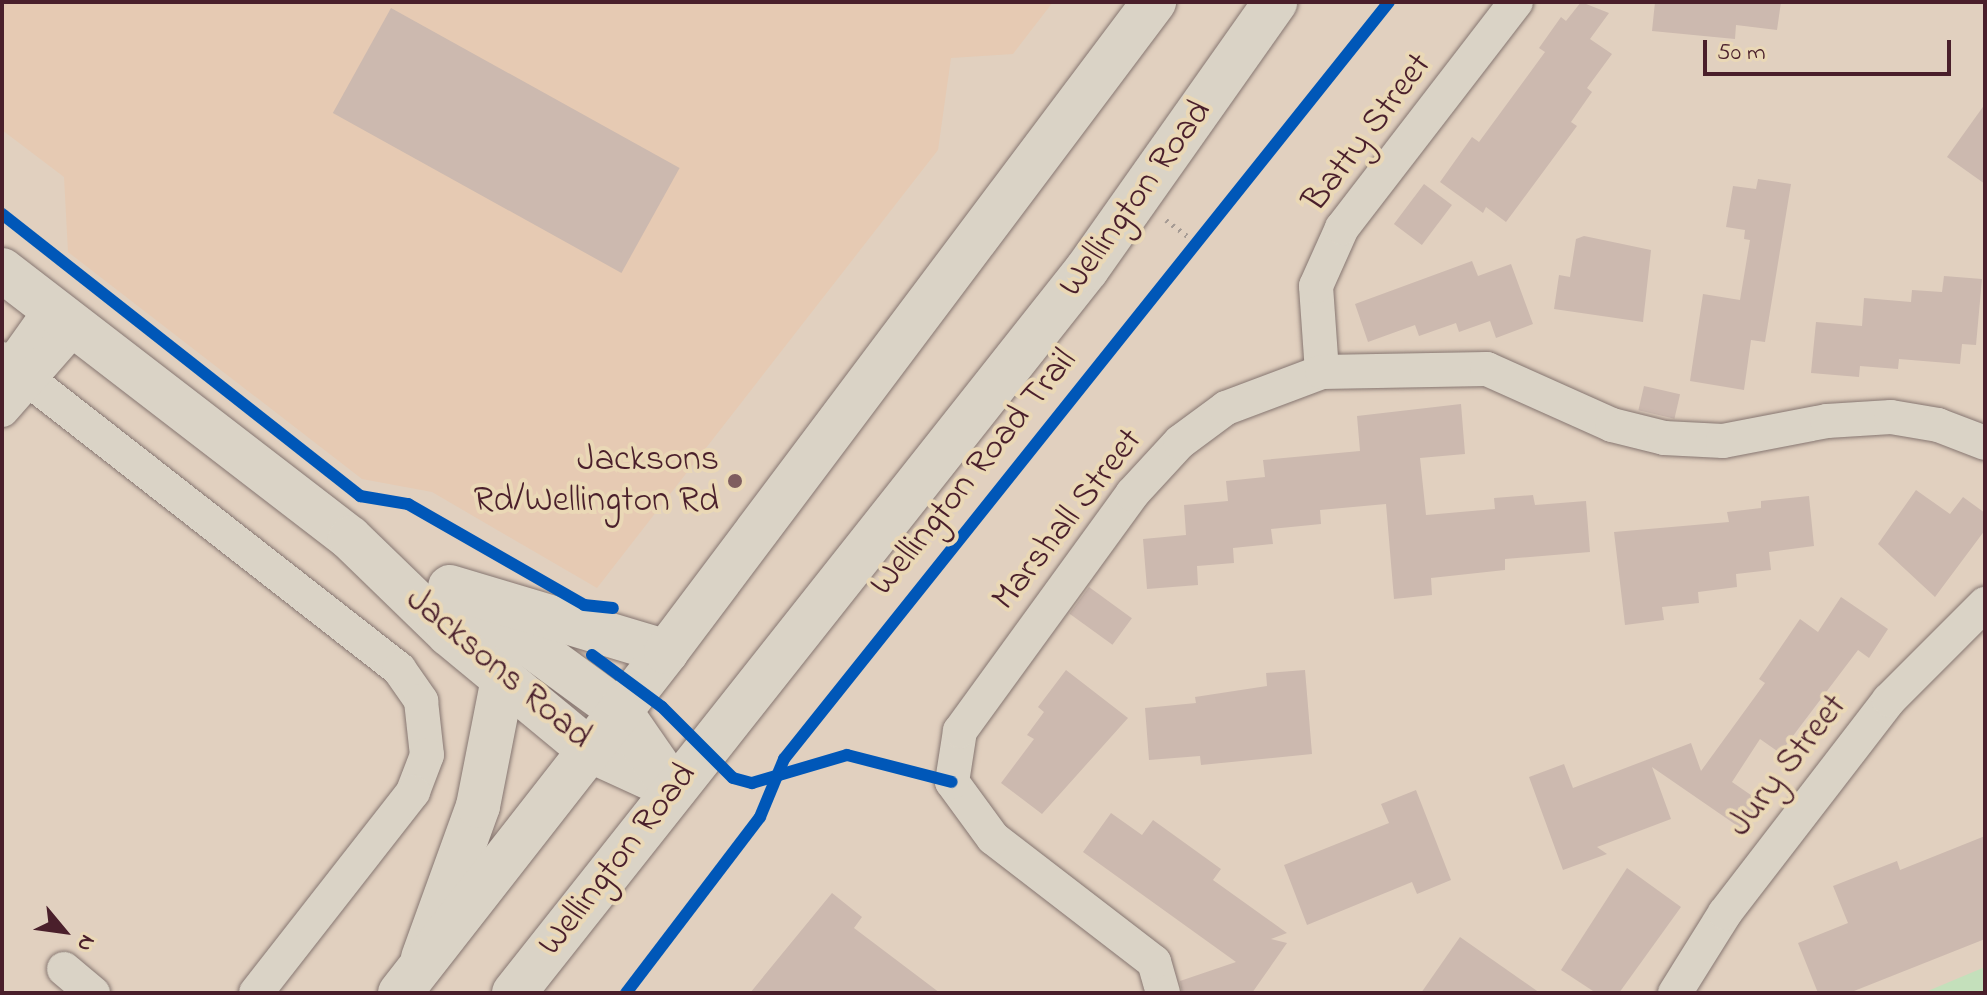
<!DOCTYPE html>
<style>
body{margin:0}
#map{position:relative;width:1987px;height:995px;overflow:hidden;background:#e1d0bf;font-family:"Indie Flower",sans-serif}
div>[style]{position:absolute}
.built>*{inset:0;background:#e6cab3}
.green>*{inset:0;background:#c4e0bb}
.building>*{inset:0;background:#ccb9af;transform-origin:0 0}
.path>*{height:5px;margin-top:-2.5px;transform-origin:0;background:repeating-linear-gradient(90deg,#a69b94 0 2px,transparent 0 8px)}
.roads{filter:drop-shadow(0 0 2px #867671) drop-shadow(0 0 2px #867671)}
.street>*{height:34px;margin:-17px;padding:0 17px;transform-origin:17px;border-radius:17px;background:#dad3c6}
.primary>*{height:44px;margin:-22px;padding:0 22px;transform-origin:22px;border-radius:22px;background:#dad3c6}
.highway>*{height:44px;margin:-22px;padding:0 22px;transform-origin:22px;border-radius:22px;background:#dad3c6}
.cycleway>*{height:12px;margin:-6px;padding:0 6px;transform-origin:6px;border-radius:6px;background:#0057b8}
.dots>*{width:22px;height:22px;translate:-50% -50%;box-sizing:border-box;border:4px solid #ead8b6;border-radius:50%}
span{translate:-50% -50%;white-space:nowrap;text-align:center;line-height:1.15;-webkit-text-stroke:8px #ead8b6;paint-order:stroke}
.street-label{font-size:36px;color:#4a1f2b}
.poi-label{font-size:36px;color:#4a1f2b}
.right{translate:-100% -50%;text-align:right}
.frame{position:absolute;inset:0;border:4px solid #4a1f2b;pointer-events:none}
.north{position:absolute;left:24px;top:891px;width:80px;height:80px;-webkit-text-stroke:6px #ead8b6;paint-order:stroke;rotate:119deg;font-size:22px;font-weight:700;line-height:32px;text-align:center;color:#4a1f2b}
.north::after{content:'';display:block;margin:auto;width:28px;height:36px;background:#4a1f2b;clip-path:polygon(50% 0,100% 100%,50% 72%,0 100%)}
.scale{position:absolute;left:1703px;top:40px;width:248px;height:36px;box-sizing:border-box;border:4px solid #4a1f2b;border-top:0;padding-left:10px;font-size:24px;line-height:28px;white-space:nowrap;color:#4a1f2b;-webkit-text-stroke:6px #ead8b6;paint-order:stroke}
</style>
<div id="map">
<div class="built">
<div style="clip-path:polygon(2px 2px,1053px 2px,1013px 54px,951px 58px,938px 150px,597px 588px,432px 492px,362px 479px,68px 252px,64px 177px,2px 130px)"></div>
</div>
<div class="green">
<div style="clip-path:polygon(1985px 967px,1985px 993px,1923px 993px)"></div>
</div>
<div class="building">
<div style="clip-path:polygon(1581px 2px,1609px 13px,1590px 39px,1612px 54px,1587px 88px,1592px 92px,1571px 122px,1577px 126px,1506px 222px,1486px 207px,1483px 213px,1440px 182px,1472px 137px,1479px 142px,1545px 52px,1539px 48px,1561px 17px,1566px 21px)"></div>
<div style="clip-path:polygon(1655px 2px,1781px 2px,1777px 30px,1736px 25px,1735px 39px,1652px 31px)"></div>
<div style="left:391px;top:8px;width:330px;height:120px;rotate:29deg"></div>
<div style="clip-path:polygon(1985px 104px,1985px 184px,1947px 157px)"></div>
<div style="clip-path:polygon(1758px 179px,1791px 184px,1765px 342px,1751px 340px,1744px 390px,1690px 381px,1703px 294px,1740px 300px,1750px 240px,1744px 239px,1745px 230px,1726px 227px,1733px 186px,1756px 189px)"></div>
<div style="left:1424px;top:184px;width:35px;height:50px;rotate:37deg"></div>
<div style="clip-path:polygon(1584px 236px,1651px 250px,1643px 322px,1554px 309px,1559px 275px,1570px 277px,1576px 239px)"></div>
<div style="clip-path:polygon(1472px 261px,1478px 276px,1511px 264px,1533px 324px,1496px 338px,1490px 321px,1459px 332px,1456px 323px,1419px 336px,1415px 325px,1368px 342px,1355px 304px)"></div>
<div style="clip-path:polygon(1944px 276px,1982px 279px,1976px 345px,1962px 344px,1960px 364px,1899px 359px,1898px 369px,1860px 366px,1859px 377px,1811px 373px,1816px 322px,1862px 326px,1864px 298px,1911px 302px,1912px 290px,1942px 292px)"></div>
<div style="left:1644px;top:386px;width:37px;height:25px;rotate:13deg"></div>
<div style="clip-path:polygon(1461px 404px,1465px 454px,1420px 458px,1426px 515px,1495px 509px,1494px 498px,1533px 495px,1535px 505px,1586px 501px,1590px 552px,1505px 559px,1505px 570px,1431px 578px,1432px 595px,1394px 599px,1386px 504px,1320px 510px,1321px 524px,1271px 529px,1273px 544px,1233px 548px,1234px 563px,1197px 566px,1198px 585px,1147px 589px,1143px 539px,1186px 535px,1184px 505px,1228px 501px,1226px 481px,1265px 477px,1263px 460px,1360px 451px,1357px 416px)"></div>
<div style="clip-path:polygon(1916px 490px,1950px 514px,1963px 497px,1985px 513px,1985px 530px,1935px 597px,1878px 544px)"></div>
<div style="clip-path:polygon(1809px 496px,1814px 546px,1769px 552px,1771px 570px,1736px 574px,1737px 587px,1698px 592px,1699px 603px,1662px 607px,1664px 620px,1625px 625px,1614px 532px,1729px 522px,1727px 512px,1761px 508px,1761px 501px)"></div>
<div style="left:1089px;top:587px;width:53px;height:33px;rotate:36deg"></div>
<div style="clip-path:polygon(1841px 597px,1888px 629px,1869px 658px,1858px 650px,1780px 753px,1760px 739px,1732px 782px,1761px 802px,1742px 829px,1652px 767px,1671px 819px,1597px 847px,1607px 854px,1563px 870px,1529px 777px,1564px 764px,1573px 788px,1691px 743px,1701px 771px,1765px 683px,1759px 679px,1800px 619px,1818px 632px)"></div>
<div style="clip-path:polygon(1066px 670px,1128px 718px,1042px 814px,1001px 783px,1034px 739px,1027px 735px,1044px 712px,1038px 707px)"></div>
<div style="clip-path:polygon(1305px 670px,1312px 754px,1201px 765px,1200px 756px,1149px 760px,1145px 708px,1196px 703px,1195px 697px,1267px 686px,1266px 673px)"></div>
<div style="clip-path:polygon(1416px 790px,1451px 880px,1417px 894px,1412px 882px,1307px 925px,1284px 865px,1389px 823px,1381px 804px)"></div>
<div style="clip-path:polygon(1111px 813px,1142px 835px,1153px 820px,1221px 869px,1213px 880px,1287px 933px,1271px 939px,1287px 943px,1252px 993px,1182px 993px,1180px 981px,1236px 962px,1083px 852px)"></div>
<div style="clip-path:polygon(1985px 836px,1985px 939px,1849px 993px,1818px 993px,1798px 943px,1848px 923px,1833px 886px,1897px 861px,1900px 870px)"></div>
<div style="clip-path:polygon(1627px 868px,1681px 907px,1619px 993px,1596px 993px,1561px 970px)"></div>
<div style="clip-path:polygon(832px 893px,862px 917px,854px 928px,940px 993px,750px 993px)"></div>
<div style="clip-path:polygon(1460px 937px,1540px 993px,1421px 993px)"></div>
</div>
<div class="path">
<div style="left:1166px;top:220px;width:38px;rotate:37deg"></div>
</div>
<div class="roads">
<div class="street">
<div style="left:2px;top:359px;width:504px;rotate:37.98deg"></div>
<div style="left:399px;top:669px;width:39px;rotate:55deg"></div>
<div style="left:421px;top:701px;width:54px;rotate:83.7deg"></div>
<div style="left:427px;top:755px;width:40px;rotate:111deg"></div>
<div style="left:413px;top:792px;width:255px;rotate:128deg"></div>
<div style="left:1322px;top:372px;width:86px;rotate:-94deg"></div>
<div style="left:1316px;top:286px;width:64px;rotate:-65.9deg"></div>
<div style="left:1342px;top:228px;width:285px;rotate:-52.4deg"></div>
<div style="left:2px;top:378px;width:86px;rotate:-54.5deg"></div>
<div style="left:2px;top:410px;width:111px;rotate:-48.7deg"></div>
<div style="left:64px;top:969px;width:38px;rotate:40deg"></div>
<div style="left:1163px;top:993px;width:32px;rotate:-106deg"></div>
<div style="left:1154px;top:962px;width:203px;rotate:-142.4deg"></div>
<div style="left:993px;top:838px;width:69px;rotate:-126.2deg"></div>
<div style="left:952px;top:782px;width:52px;rotate:-81.1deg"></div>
<div style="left:960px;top:731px;width:293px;rotate:-54deg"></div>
<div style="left:1132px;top:494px;width:71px;rotate:-47.3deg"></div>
<div style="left:1180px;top:442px;width:57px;rotate:-36.5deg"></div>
<div style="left:1226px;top:408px;width:103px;rotate:-20.6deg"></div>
<div style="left:1322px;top:372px;width:165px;rotate:-1deg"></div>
<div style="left:1487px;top:369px;width:137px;rotate:24.1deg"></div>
<div style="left:1612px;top:425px;width:54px;rotate:14deg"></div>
<div style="left:1664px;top:438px;width:59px;rotate:2.9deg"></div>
<div style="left:1723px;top:441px;width:106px;rotate:-10.9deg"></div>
<div style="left:1827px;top:421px;width:64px;rotate:-3.6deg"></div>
<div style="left:1891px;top:417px;width:48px;rotate:9.7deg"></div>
<div style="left:1938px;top:425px;width:50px;rotate:21deg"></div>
<div style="left:1675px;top:993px;width:94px;rotate:-58deg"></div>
<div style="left:1725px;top:913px;width:269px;rotate:-52.4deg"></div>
<div style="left:1889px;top:700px;width:136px;rotate:-45deg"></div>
</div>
<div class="primary">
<div style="left:2px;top:270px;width:439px;rotate:37.6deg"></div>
<div style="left:350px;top:538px;width:138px;rotate:44.1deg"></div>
<div style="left:449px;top:634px;width:182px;rotate:39.6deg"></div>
<div style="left:589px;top:750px;width:94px;rotate:24.6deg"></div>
<div style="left:456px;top:591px;width:203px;rotate:36.2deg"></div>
<div style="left:620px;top:711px;width:95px;rotate:55.3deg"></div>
<div style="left:423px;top:958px;width:162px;rotate:-70.1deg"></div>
<div style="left:478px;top:806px;width:129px;rotate:-78.9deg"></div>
</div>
<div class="highway">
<div style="left:450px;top:587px;width:226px;rotate:16.7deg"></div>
<div style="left:400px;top:993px;width:432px;rotate:-52deg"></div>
<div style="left:666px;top:652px;width:813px;rotate:-53.1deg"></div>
<div style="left:514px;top:993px;width:923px;rotate:-51.64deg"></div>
<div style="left:1087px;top:269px;width:327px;rotate:-54.8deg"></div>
</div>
</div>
<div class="cycleway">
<div style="left:2px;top:214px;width:456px;rotate:38.2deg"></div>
<div style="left:360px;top:496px;width:49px;rotate:9.5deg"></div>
<div style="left:408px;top:504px;width:203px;rotate:29.8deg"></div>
<div style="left:584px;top:605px;width:29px;rotate:6deg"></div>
<div style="left:592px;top:655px;width:87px;rotate:36.6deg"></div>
<div style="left:662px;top:707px;width:100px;rotate:45deg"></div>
<div style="left:733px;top:778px;width:20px;rotate:15deg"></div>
<div style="left:752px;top:783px;width:99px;rotate:-16.4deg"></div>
<div style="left:847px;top:755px;width:108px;rotate:14.4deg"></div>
<div style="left:626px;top:993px;width:221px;rotate:-52.7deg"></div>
<div style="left:760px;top:817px;width:63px;rotate:-67.5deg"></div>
<div style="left:784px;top:759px;width:969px;rotate:-51.37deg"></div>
</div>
<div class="dots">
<div style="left:735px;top:481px;background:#7f5d5f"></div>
</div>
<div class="street-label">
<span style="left:1368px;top:133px;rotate:-53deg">Batty Street</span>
<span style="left:1136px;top:199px;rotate:-54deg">Wellington Road</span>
<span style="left:974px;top:473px;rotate:-51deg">Wellington Road Trail</span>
<span style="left:1068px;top:520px;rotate:-52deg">Marshall Street</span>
<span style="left:498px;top:669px;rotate:40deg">Jacksons Road</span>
<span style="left:1788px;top:766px;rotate:-52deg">Jury Street</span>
<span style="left:618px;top:860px;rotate:-52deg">Wellington Road</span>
</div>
<div class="poi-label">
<span class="right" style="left:719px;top:481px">Jacksons<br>Rd/Wellington Rd</span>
</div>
<div class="frame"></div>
<div class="north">N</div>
<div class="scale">50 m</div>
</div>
